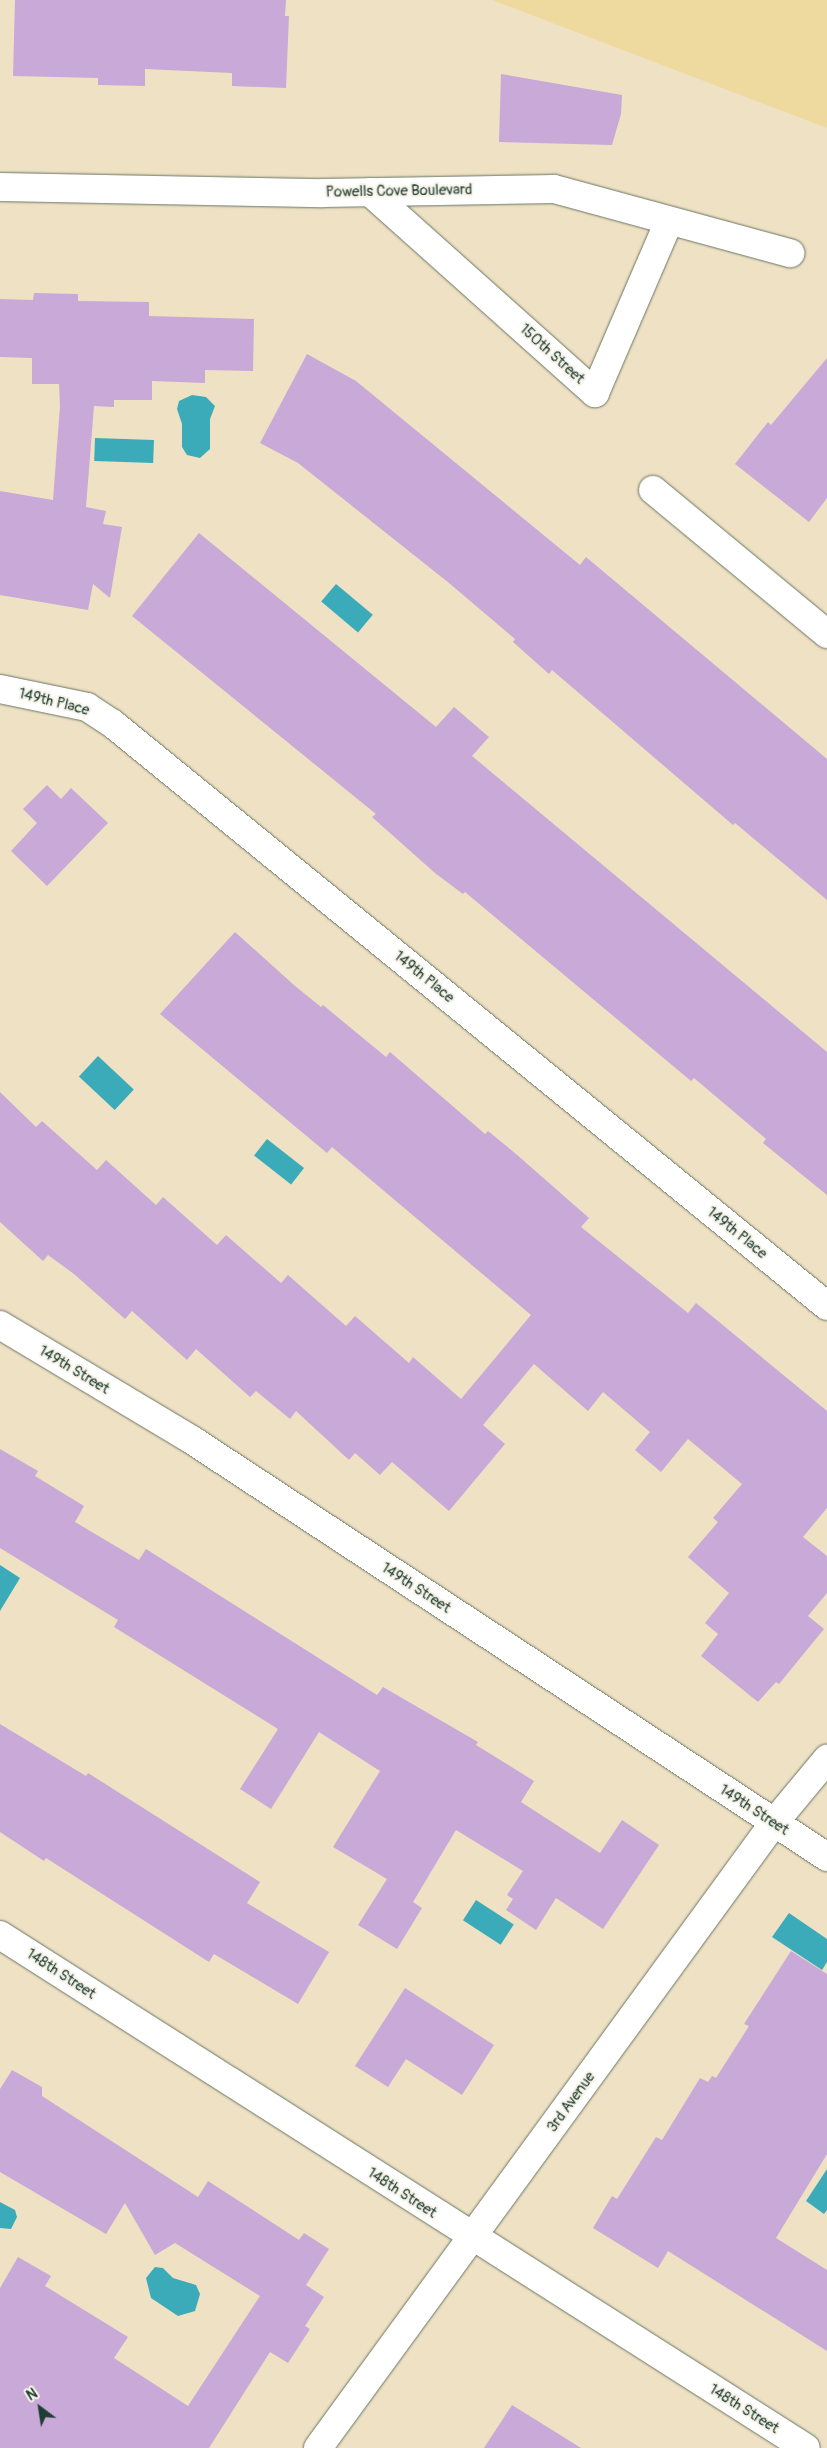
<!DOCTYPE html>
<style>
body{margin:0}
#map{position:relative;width:827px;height:2448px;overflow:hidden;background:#efe1c3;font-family:Pangolin,sans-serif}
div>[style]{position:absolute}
.sand>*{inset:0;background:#eeda9e}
.water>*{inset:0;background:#3cabb9;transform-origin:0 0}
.building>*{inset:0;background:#c9a9d7}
.roads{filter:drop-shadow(0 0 1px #687666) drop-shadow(0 0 1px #687666)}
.street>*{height:28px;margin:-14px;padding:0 14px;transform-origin:14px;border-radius:14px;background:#fff}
span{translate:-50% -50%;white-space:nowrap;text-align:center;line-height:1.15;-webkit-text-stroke:4px #f7f3e8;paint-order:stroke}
.street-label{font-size:15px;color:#1f3d34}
.north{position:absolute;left:15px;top:2383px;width:50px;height:50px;-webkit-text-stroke:4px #f7f3e8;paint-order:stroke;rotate:329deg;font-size:14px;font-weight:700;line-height:20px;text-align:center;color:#1f3d34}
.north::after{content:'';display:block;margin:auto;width:18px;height:22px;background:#1f3d34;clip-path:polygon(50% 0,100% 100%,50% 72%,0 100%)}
</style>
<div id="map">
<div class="sand">
<div style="clip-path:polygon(492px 0,827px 0,827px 128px)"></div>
</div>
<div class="water">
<div style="clip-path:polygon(192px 395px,206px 397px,215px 406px,210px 419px,210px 449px,200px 458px,187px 455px,182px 447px,182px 424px,177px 409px,179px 401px)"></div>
<div style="left:95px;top:438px;width:59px;height:23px;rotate:2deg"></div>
<div style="left:336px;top:584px;width:48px;height:23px;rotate:40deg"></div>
<div style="left:98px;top:1056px;width:49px;height:28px;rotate:43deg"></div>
<div style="left:267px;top:1139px;width:47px;height:21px;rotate:38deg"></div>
<div style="clip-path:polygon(0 1565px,20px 1578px,0 1611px)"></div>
<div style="left:476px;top:1900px;width:45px;height:24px;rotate:33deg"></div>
<div style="clip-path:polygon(789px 1913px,827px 1939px,827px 1962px,822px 1970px,772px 1937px)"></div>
<div style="clip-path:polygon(827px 2169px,827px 2210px,824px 2214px,806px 2201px)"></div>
<div style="clip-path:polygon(0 2202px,15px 2210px,17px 2217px,11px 2229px,0 2228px)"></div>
<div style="clip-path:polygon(155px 2267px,163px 2268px,173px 2278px,196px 2285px,200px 2294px,195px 2311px,178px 2316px,151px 2298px,146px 2278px)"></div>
</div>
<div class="building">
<div style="clip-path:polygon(15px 0,286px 0,285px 16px,289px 16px,286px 88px,232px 86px,232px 73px,145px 69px,145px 86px,98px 85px,98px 78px,13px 76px)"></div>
<div style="clip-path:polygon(501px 74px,622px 95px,621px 114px,612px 145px,499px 142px)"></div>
<div style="clip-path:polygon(34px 293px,78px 294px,78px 301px,149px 302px,149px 316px,254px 319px,253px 371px,205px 370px,205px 383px,152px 381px,152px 400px,114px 400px,114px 407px,94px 406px,86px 507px,106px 511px,103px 524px,122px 527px,110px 598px,93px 584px,88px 610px,0 595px,0 491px,53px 500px,60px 406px,59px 384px,32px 384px,32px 358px,0 357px,0 299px,33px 300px)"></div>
<div style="clip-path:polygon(307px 354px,356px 381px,580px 565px,586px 557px,827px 759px,827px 900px,735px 823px,733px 825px,552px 670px,549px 674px,513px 642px,515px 639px,449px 583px,298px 463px,260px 443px)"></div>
<div style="clip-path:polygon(827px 358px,827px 498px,809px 522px,735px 464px,768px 422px,771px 425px)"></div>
<div style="clip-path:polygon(199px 533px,436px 727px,454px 707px,489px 737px,472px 756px,827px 1052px,827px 1195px,763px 1143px,766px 1139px,694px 1078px,691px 1081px,465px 892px,463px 894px,435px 873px,372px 817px,376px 814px,132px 616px)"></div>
<div style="clip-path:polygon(47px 785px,61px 799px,71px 788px,108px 823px,47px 886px,11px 851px,37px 823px,23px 809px)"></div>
<div style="clip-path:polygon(235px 932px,295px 986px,321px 1007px,323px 1005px,386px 1057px,390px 1052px,485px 1134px,488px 1131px,516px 1154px,589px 1218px,581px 1227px,688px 1313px,696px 1303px,827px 1411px,827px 1508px,803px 1537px,827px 1556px,827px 1593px,808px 1616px,824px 1629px,779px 1684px,776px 1682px,758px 1702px,701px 1656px,718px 1634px,705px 1623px,729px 1593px,688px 1557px,718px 1522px,713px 1518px,742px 1484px,688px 1439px,661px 1472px,635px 1450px,650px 1432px,603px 1392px,588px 1411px,534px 1364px,483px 1425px,505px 1444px,449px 1511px,392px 1462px,380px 1475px,355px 1453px,349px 1460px,296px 1411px,290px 1419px,256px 1391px,250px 1397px,196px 1349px,187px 1360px,132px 1311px,125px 1319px,74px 1274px,48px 1255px,43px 1261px,0 1222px,0 1092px,36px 1127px,42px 1121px,97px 1170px,106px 1160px,156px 1205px,163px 1197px,217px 1245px,226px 1235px,281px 1283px,288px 1275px,346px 1326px,355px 1316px,409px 1363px,413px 1357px,461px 1399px,531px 1315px,332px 1147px,327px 1153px,160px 1014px)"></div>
<div style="clip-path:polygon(0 1449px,38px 1471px,35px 1476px,84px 1506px,75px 1522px,139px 1560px,146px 1549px,377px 1695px,383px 1687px,478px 1742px,476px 1745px,534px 1781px,521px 1802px,600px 1853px,622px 1820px,659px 1845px,603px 1929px,556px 1898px,536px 1930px,506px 1910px,513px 1899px,507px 1895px,523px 1871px,456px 1830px,413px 1902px,422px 1908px,397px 1949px,358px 1925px,387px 1879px,333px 1847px,380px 1771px,319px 1732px,271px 1809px,240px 1789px,278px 1729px,114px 1627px,118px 1620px,0 1548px)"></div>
<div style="clip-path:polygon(0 1724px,86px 1776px,88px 1773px,260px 1882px,247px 1903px,329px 1952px,298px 2004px,214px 1954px,209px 1962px,46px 1858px,44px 1861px,0 1832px)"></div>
<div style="clip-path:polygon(791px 1951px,827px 1974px,827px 2154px,776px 2238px,827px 2270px,827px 2351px,668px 2251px,658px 2268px,593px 2228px,612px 2196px,617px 2199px,656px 2137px,662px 2140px,700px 2078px,708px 2082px,712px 2076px,716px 2078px,749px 2026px,744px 2024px)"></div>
<div style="clip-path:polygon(405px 1988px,494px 2045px,462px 2095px,406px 2059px,388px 2087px,355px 2066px)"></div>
<div style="clip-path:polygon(12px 2070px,42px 2087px,42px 2096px,198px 2197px,208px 2181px,299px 2240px,304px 2233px,329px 2249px,306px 2285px,324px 2297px,305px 2326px,310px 2329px,288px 2363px,270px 2352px,209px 2448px,0 2448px,0 2288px,18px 2257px,51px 2276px,45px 2286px,128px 2337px,114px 2358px,188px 2406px,260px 2296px,175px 2243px,155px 2255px,125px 2203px,106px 2234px,0 2172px,0 2089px)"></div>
<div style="clip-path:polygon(512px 2405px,581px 2448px,484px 2448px)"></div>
</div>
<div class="roads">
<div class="street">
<div style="left:0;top:187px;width:323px;rotate:1.1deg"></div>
<div style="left:323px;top:193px;width:231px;rotate:-1deg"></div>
<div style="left:554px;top:189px;width:245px;rotate:15.2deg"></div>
<div style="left:370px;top:192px;width:302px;rotate:41.8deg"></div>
<div style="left:595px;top:393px;width:187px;rotate:-66.7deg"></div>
<div style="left:653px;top:490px;width:226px;rotate:39.6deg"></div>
<div style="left:0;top:689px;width:89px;rotate:11.7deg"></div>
<div style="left:87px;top:707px;width:31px;rotate:33deg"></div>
<div style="left:113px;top:724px;width:921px;rotate:39.18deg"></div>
<div style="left:0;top:1325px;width:224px;rotate:30.9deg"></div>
<div style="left:192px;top:1440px;width:760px;rotate:33.29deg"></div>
<div style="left:0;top:1935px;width:955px;rotate:32.48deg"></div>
<div style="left:318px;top:2448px;width:772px;rotate:-53.9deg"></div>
<div style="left:773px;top:1824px;width:85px;rotate:-50.3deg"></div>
</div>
</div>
<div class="street-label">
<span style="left:399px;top:191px;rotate:-1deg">Powells Cove Boulevard</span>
<span style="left:552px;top:354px;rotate:42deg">150th Street</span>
<span style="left:54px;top:702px;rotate:14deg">149th Place</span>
<span style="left:424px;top:977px;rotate:39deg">149th Place</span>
<span style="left:737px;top:1233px;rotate:39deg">149th Place</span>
<span style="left:74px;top:1370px;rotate:31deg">149th Street</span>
<span style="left:416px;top:1588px;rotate:33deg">149th Street</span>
<span style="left:754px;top:1810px;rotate:33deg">149th Street</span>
<span style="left:61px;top:1974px;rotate:33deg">148th Street</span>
<span style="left:571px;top:2102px;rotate:-54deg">3rd Avenue</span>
<span style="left:402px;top:2193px;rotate:33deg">148th Street</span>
<span style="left:744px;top:2409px;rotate:32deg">148th Street</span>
</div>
<div class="north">N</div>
</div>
